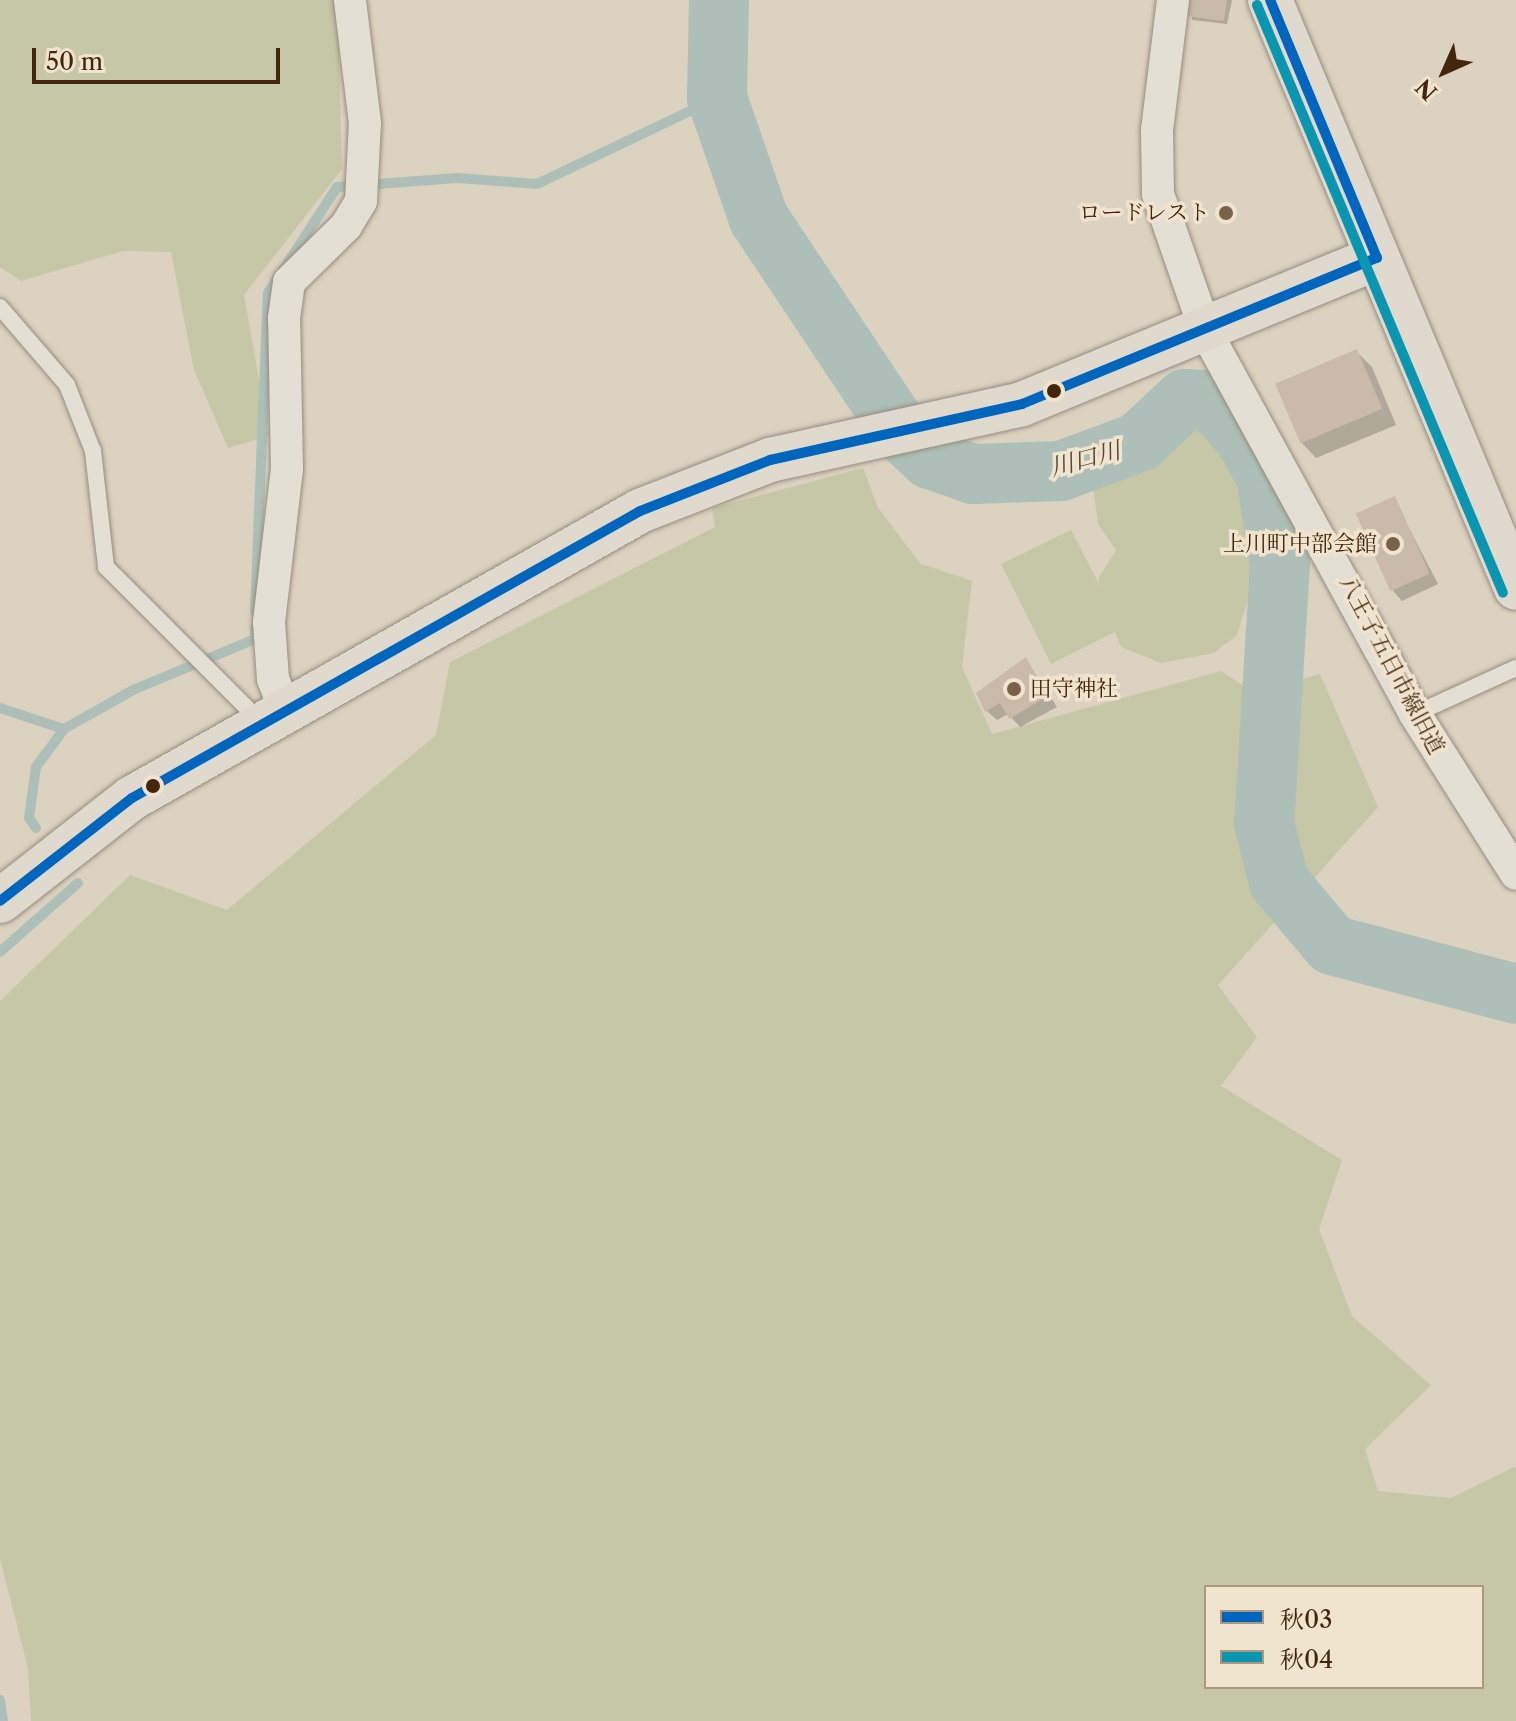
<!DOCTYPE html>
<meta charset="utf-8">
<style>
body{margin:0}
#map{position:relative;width:1516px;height:1721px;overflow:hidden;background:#dcd2c0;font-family:"Libre Caslon Text","Noto Serif JP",serif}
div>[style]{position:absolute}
.green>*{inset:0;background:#c5c7a6}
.shadow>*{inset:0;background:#0003}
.stream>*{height:10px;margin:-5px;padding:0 5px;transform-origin:5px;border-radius:5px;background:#adbfb8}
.river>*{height:60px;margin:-30px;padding:0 30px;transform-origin:30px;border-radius:30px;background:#adbfb8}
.building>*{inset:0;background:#c9baaa;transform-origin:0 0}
.roads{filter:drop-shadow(0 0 2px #958c7e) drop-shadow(0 0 2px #958c7e)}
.service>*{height:16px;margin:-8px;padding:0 8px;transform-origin:8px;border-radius:8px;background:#e4dfd5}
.minor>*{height:32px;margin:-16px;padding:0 16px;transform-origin:16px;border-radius:16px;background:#e4dfd5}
.primary>*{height:44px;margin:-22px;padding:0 22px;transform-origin:22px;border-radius:22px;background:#dfd9ce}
.bus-1>*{height:10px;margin:-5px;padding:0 5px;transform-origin:5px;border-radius:5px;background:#0065bd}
.bus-2>*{height:10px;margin:-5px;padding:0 5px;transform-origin:5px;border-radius:5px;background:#0a95b1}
.dots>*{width:22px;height:22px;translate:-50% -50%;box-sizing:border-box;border:4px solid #f1e4ce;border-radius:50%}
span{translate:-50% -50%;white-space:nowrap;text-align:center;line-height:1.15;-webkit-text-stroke:7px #f1e4ce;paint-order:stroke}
.poi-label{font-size:22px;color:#44260d}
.right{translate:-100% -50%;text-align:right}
.left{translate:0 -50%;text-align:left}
.street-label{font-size:22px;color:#44260d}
.water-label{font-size:24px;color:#594a37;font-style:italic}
.legend{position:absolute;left:1204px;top:1585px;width:280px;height:104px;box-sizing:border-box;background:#f1e4ce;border:2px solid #ac9881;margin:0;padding:10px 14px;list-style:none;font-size:24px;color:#44260d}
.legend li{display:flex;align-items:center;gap:16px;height:40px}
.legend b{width:40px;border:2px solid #ac9881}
.north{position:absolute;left:1404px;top:32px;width:80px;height:80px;-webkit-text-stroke:6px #f1e4ce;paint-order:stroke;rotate:225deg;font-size:22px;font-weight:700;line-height:32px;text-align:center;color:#44260d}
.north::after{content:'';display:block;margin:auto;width:28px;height:36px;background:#44260d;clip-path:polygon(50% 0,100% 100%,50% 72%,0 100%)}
.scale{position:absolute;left:32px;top:48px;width:248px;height:36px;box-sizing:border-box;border:4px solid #44260d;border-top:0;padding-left:10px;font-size:24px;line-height:28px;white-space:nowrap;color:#44260d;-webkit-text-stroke:6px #f1e4ce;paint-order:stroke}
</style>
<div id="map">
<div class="green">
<div style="clip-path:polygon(0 0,344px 0,338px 19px,342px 169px,244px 295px,269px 436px,228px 448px,194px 370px,171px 252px,123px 251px,21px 281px,0 267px)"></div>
<div style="clip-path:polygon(1132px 416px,1163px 428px,1203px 416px,1235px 449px,1258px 505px,1261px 558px,1237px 635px,1214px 653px,1161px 663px,1121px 647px,1115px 632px,1051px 664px,1001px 564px,1071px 530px,1101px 588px,1098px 579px,1116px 550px,1098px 524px,1093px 487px,1059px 444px)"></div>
<div style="clip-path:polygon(evenodd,863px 468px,878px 508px,921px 564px,972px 581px,962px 667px,992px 734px,1221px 671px,1255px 693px,1320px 674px,1378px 807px,1218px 985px,1257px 1037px,1221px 1086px,1342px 1160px,1319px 1229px,1352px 1316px,1431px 1385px,1365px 1449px,1378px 1491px,1451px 1498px,1516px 1466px,1516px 1721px,31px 1721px,28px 1668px,0 1559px,0 1001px,130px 875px,227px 910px,436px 735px,450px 662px,715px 527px,712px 508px,863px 468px,1206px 1587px,1482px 1587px,1482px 1687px,1206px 1687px,1206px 1587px)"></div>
</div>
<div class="shadow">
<div style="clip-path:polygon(1191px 0,1232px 0,1227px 24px,1192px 20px)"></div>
<div style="clip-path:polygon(1357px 352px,1372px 367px,1396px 425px,1316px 458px,1301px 442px)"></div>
<div style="clip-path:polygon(1394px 499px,1438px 584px,1402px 601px,1393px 591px)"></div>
<div style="clip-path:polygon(1026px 660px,1057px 707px,1020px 727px,1008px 714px,997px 720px,987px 711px)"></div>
</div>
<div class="stream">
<div style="left:255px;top:612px;width:319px;rotate:-87.7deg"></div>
<div style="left:268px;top:293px;width:126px;rotate:-56.9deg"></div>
<div style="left:337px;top:187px;width:121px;rotate:-4.3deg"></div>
<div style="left:458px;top:178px;width:79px;rotate:4.3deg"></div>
<div style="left:537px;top:184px;width:199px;rotate:-25.5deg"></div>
<div style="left:0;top:708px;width:67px;rotate:18.2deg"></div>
<div style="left:64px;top:729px;width:79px;rotate:-29.5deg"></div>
<div style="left:133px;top:690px;width:132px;rotate:-22.7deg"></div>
<div style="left:255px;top:639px;width:11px;rotate:-90deg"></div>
<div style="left:36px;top:828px;width:12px;rotate:-125deg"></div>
<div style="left:29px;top:818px;width:51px;rotate:-82.2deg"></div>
<div style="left:36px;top:767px;width:47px;rotate:-53.6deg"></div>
<div style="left:0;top:952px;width:104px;rotate:-41.5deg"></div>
<div style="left:0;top:1700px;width:21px;rotate:82deg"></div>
</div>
<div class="river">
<div style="left:719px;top:0;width:98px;rotate:91.2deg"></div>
<div style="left:717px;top:98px;width:128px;rotate:70.9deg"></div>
<div style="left:759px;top:219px;width:256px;rotate:56.3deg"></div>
<div style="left:901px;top:432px;width:40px;rotate:43deg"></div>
<div style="left:930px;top:459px;width:46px;rotate:19.2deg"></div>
<div style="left:973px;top:474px;width:88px;rotate:-2deg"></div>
<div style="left:1061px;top:471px;width:83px;rotate:-20.4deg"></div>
<div style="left:1139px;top:442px;width:63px;rotate:-43.1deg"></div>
<div style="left:1185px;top:399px;width:19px;rotate:3deg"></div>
<div style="left:1204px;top:400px;width:22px;rotate:32deg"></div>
<div style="left:1223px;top:412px;width:36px;rotate:51deg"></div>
<div style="left:1246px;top:440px;width:41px;rotate:60.9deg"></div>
<div style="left:1266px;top:476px;width:89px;rotate:81deg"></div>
<div style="left:1280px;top:564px;width:259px;rotate:93.5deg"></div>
<div style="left:1264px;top:823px;width:61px;rotate:75.7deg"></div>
<div style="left:1279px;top:882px;width:82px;rotate:49.9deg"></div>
<div style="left:1332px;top:945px;width:190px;rotate:14.9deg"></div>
</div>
<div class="building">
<div style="clip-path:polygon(1189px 0,1227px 0,1224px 21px,1186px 16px)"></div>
<div style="left:1357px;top:349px;width:65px;height:89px;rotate:67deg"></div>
<div style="left:1395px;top:496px;width:85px;height:43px;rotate:66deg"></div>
<div style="clip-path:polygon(1026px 657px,1048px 696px,1009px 719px,1000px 703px,985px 712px,976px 693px)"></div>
</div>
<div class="roads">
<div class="service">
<div style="left:0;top:307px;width:103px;rotate:49.3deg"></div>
<div style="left:67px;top:385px;width:71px;rotate:68.5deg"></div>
<div style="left:93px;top:451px;width:117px;rotate:83.6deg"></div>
<div style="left:106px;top:567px;width:219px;rotate:45deg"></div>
<div style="left:1415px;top:714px;width:111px;rotate:-24.5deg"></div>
</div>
<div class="minor">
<div style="left:1173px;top:0;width:131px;rotate:97deg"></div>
<div style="left:1157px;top:130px;width:64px;rotate:89.1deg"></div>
<div style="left:1158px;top:194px;width:146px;rotate:70.8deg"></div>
<div style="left:1206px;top:332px;width:435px;rotate:61.3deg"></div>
<div style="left:1415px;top:714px;width:189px;rotate:57.7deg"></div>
<div style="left:285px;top:710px;width:33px;rotate:-111deg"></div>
<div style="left:273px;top:679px;width:57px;rotate:-94deg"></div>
<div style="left:269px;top:622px;width:154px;rotate:-83.3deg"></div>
<div style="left:287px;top:469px;width:151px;rotate:-91.1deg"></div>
<div style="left:284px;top:318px;width:36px;rotate:-82deg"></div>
<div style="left:289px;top:282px;width:80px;rotate:-44.5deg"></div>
<div style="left:346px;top:226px;width:29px;rotate:-59deg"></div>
<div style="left:361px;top:201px;width:78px;rotate:-87.1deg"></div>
<div style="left:365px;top:123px;width:124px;rotate:-97deg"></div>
</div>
<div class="primary">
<div style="left:1270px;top:0;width:637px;rotate:67.3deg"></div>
<div style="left:0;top:901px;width:167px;rotate:-38deg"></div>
<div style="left:132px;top:798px;width:583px;rotate:-29.46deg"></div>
<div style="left:640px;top:511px;width:140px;rotate:-21.4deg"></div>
<div style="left:770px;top:460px;width:258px;rotate:-12.5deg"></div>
<div style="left:1022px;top:404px;width:384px;rotate:-22.4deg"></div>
</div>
</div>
<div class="bus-1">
<div style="left:0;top:901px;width:167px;rotate:-38deg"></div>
<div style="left:132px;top:798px;width:583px;rotate:-29.46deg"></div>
<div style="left:640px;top:511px;width:140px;rotate:-21.4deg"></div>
<div style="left:770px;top:460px;width:258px;rotate:-12.5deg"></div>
<div style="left:1022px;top:404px;width:384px;rotate:-22.4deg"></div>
<div style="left:1377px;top:258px;width:279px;rotate:-112.5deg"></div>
</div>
<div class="bus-2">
<div style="left:1257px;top:5px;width:637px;rotate:67.3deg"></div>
</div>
<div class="dots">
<div style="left:1226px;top:213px;background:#79624c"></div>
<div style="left:1054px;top:391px;background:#44260d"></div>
<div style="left:1393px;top:544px;background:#79624c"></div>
<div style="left:1014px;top:689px;background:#79624c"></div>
<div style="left:153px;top:786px;background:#44260d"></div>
</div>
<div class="poi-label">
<span class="right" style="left:1210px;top:213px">ロードレスト</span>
<span class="right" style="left:1377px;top:544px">上川町中部会館</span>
<span class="left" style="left:1030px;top:689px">田守神社</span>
</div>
<div class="street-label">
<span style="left:1392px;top:665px;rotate:62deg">八王子五日市線旧道</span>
</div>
<div class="water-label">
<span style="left:1085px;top:459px;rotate:-15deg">川口川</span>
</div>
<ul class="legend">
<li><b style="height:10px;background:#0065bd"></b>秋03</li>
<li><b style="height:10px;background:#0a95b1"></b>秋04</li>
</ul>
<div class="north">N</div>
<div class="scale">50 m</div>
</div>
